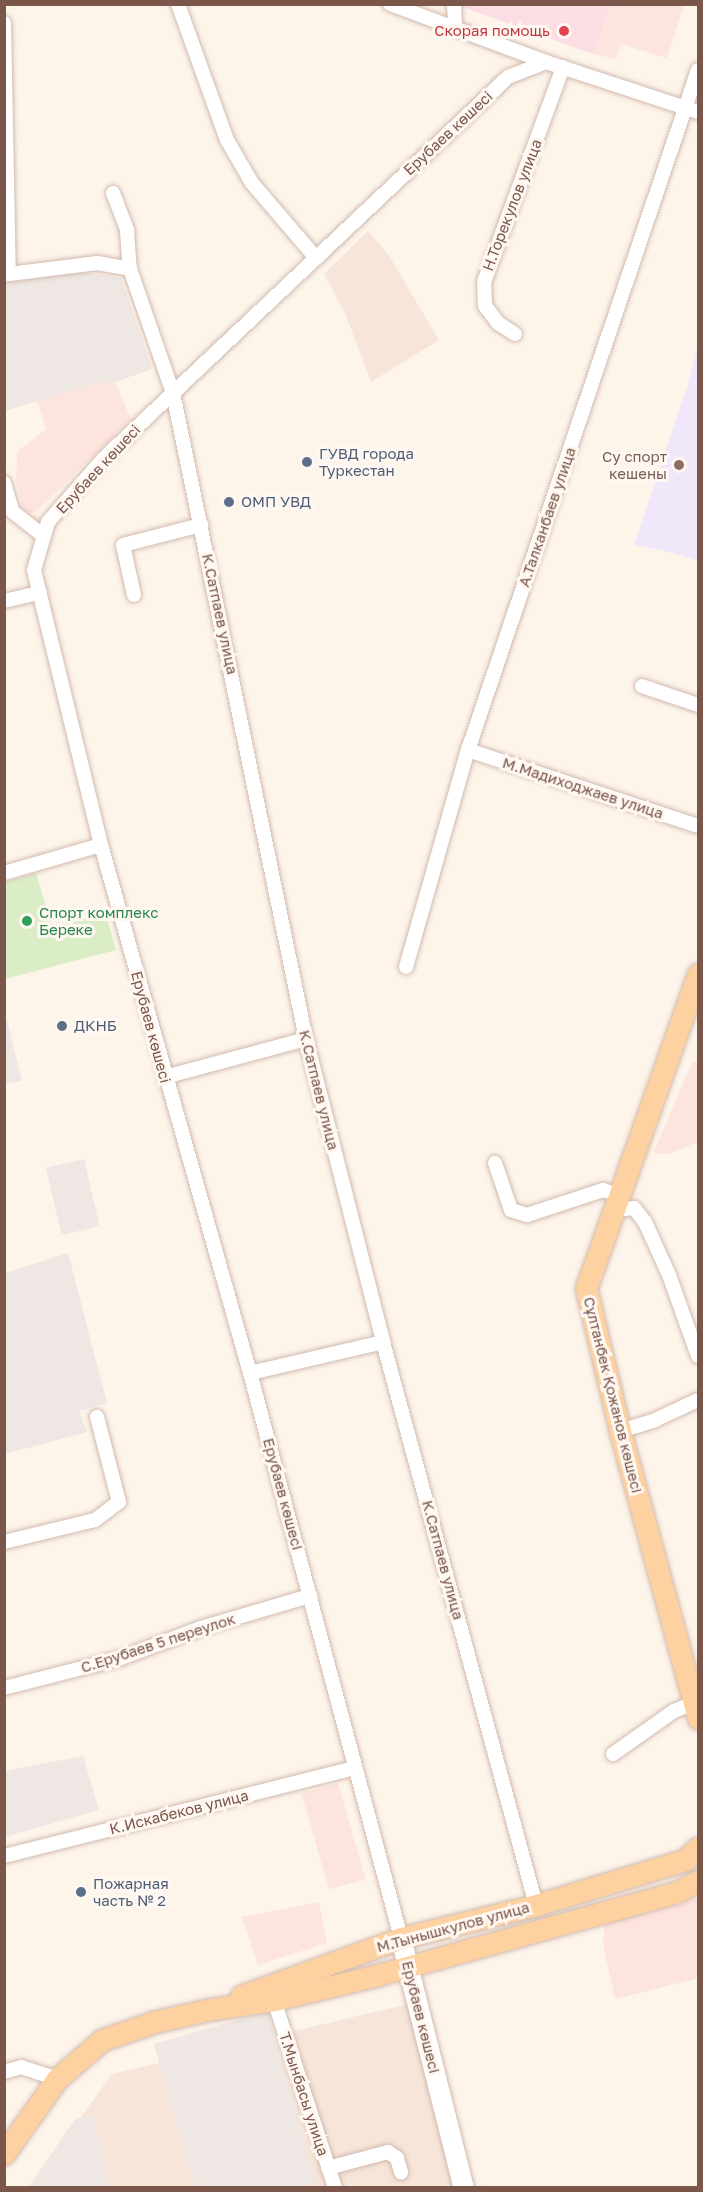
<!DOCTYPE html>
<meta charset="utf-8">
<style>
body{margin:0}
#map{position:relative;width:703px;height:2192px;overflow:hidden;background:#fdf4ea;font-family:"Golos Text",sans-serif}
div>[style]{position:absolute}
.residential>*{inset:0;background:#f6e5d8}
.commercial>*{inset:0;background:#fee4de;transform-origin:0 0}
.industrial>*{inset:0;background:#efe7e3;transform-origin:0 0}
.education>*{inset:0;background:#f1e7fa}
.medical>*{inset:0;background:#fcdde4}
.green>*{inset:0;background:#daedc7}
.roads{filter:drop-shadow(0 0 2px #d2baae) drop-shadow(0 0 2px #d2baae)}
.minor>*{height:14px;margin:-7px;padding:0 7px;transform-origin:7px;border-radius:7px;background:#fff}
.secondary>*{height:20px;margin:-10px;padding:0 10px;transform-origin:10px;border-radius:10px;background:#fff}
.primary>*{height:21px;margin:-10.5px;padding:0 10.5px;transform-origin:10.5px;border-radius:10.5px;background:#fed1a1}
.dots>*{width:16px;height:16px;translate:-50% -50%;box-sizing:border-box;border:3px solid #fff8f2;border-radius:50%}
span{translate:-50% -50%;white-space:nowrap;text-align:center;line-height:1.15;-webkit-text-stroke:6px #fff8f2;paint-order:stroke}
.health-label{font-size:15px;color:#be3a42}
.right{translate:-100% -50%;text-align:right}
.street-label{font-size:15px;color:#7b574b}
.service-label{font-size:15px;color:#4e5e75}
.left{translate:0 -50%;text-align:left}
.education-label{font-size:15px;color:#785e54}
.leisure-label{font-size:15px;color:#27864d}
.frame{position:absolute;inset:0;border:6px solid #7b574b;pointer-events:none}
</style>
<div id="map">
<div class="residential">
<div style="clip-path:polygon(368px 231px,388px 254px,439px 340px,371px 382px,345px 313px,324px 274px)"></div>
<div style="clip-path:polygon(417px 2002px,458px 2187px,30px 2188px,112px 2074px)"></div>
</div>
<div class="commercial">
<div style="clip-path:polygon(610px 5px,684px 5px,667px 58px,621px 44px,616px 59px,593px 54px)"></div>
<div style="clip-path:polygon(115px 382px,131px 419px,36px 512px,29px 513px,24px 510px,16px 481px,17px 452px,46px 429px,37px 400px,98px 383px)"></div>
<div style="clip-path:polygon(698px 1062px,698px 1142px,668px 1154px,653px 1153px,692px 1063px)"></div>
<div style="left:338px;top:1783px;width:100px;height:38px;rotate:74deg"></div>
<div style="clip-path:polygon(698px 1898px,698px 1978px,615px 1999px,603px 1944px,605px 1924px)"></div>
<div style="clip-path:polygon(319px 1902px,327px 1943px,258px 1965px,242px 1917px)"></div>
</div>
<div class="industrial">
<div style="clip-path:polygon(80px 272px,121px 278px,152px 369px,115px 382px,98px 383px,5px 411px,5px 283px)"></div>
<div style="clip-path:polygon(4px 1008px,22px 1081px,5px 1084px,4px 1084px)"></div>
<div style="left:84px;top:1159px;width:69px;height:39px;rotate:77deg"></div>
<div style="clip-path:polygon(68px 1253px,107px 1403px,79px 1411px,87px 1432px,5px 1454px,5px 1273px)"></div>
<div style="clip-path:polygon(83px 1756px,99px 1810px,5px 1837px,5px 1771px)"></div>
<div style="clip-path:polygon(268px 2011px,316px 2182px,301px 2188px,195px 2187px,154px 2044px)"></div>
<div style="clip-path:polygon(92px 2114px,110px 2187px,29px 2187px,75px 2119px)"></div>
</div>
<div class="education">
<div style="clip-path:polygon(698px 343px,698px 561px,670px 552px,634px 545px,689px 381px)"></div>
</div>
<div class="medical">
<div style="clip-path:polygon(463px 4px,610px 4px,610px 5px,593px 54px,462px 7px)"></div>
</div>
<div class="green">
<div style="clip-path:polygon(36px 873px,52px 926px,106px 914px,116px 950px,5px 979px,5px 882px)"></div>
</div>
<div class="roads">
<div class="minor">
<div style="left:178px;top:4px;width:145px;rotate:70.2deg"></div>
<div style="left:227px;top:140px;width:50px;rotate:59.8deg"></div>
<div style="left:252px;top:183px;width:99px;rotate:49.5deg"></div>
<div style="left:390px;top:4px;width:166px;rotate:20.4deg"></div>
<div style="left:546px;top:62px;width:160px;rotate:18.2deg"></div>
<div style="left:454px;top:4px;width:22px;rotate:87deg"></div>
<div style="left:4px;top:23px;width:251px;rotate:88.9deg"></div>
<div style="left:9px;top:274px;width:89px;rotate:-7.1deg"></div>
<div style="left:97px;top:263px;width:34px;rotate:10deg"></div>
<div style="left:130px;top:269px;width:131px;rotate:70.9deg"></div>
<div style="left:173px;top:393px;width:660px;rotate:78.37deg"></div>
<div style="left:306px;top:1039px;width:313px;rotate:75.7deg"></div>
<div style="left:383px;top:1342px;width:583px;rotate:74.8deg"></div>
<div style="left:113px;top:193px;width:40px;rotate:69deg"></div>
<div style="left:127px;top:230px;width:39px;rotate:86deg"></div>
<div style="left:515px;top:334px;width:20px;rotate:-147deg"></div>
<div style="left:498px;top:323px;width:21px;rotate:-127deg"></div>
<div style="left:485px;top:306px;width:24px;rotate:-92deg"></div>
<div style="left:484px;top:282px;width:229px;rotate:-69.8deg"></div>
<div style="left:4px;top:483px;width:30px;rotate:73deg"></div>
<div style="left:13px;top:512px;width:39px;rotate:38deg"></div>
<div style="left:134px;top:595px;width:51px;rotate:-102.4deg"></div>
<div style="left:123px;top:545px;width:81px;rotate:-14.4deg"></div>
<div style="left:4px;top:601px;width:37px;rotate:-13deg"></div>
<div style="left:642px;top:686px;width:59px;rotate:18.7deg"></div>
<div style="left:468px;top:750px;width:242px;rotate:18.3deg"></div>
<div style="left:4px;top:873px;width:101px;rotate:-16.1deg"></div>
<div style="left:406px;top:967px;width:226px;rotate:-74.1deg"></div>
<div style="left:468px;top:750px;width:718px;rotate:-71.31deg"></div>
<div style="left:165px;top:1077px;width:146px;rotate:-15.1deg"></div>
<div style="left:495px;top:1163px;width:50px;rotate:71.2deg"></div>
<div style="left:511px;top:1210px;width:17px;rotate:17deg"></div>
<div style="left:527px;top:1215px;width:80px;rotate:-18.2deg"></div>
<div style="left:603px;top:1190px;width:19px;rotate:18deg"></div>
<div style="left:615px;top:1210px;width:19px;rotate:-6deg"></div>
<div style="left:634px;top:1208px;width:18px;rotate:52deg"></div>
<div style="left:645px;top:1222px;width:58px;rotate:65.6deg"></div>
<div style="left:669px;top:1275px;width:86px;rotate:70.3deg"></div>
<div style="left:250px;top:1373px;width:137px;rotate:-13.1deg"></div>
<div style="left:620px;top:1431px;width:37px;rotate:-17deg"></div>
<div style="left:655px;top:1420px;width:47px;rotate:-24.9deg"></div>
<div style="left:4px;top:1542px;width:94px;rotate:-13.6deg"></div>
<div style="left:95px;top:1520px;width:30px;rotate:-37deg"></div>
<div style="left:119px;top:1502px;width:88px;rotate:-104.5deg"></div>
<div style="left:4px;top:1688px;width:121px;rotate:-14.4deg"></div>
<div style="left:121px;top:1658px;width:85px;rotate:-20.6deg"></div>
<div style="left:201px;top:1628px;width:114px;rotate:-16.4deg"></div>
<div style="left:613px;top:1754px;width:75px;rotate:-35.2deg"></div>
<div style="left:674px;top:1711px;width:22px;rotate:-22deg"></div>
<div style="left:4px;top:1856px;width:361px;rotate:-14.1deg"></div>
<div style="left:401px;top:1938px;width:585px;rotate:-104.96deg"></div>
<div style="left:250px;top:1373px;width:549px;rotate:-105.76deg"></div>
<div style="left:101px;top:845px;width:283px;rotate:-103.7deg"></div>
<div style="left:34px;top:570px;width:50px;rotate:-73.7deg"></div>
<div style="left:48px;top:522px;width:85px;rotate:-48.8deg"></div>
<div style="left:104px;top:458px;width:555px;rotate:-43.32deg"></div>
<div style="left:508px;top:77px;width:41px;rotate:-21.5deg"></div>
<div style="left:274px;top:2000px;width:198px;rotate:72deg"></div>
<div style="left:4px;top:2072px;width:18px;rotate:-16deg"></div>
<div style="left:21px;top:2067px;width:38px;rotate:18deg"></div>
<div style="left:328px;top:2168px;width:62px;rotate:-14.9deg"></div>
<div style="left:388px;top:2152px;width:11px;rotate:34deg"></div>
<div style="left:397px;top:2158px;width:15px;rotate:74deg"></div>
</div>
<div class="secondary">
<div style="left:401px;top:1938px;width:258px;rotate:75.9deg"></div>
</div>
<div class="primary">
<div style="left:698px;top:974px;width:333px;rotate:109.6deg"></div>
<div style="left:586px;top:1288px;width:147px;rotate:76.6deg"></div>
<div style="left:620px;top:1431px;width:298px;rotate:74.8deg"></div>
<div style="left:241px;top:1996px;width:170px;rotate:-19.9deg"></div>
<div style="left:401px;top:1938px;width:139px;rotate:-13.7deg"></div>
<div style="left:536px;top:1905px;width:156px;rotate:-16.8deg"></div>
<div style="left:685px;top:1860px;width:18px;rotate:-43deg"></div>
<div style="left:4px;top:2154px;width:92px;rotate:-54.8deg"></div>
<div style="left:57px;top:2079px;width:60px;rotate:-40.9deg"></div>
<div style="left:102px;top:2040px;width:55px;rotate:-19.1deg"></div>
<div style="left:154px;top:2022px;width:54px;rotate:-12.8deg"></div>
<div style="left:207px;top:2010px;width:68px;rotate:-8.5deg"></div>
<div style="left:274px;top:2000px;width:107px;rotate:-13.5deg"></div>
<div style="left:378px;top:1975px;width:310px;rotate:-15.5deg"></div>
<div style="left:677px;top:1892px;width:24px;rotate:-28deg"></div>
</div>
</div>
<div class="dots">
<div style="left:564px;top:31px;background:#e0444e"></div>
<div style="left:307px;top:462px;background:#5c6f8a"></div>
<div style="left:679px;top:465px;background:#8d6e63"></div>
<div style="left:229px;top:502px;background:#5c6f8a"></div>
<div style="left:27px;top:921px;background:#2e9e5b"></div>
<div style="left:62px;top:1026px;background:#5c6f8a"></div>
<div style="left:81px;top:1892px;background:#5c6f8a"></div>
</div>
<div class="health-label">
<span class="right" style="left:550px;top:31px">Скорая помощь</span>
</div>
<div class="street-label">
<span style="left:448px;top:133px;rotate:-43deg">Ерубаев көшесі</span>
<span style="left:512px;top:205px;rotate:-69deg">Н.Торекулов улица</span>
<span style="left:98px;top:469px;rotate:-47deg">Ерубаев көшесі</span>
<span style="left:547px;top:517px;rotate:-71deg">А.Талканбаев улица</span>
<span style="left:220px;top:614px;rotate:78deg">К.Сатпаев улица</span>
<span style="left:583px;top:788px;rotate:18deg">М.Мадиходжаев улица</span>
<span style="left:151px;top:1027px;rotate:75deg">Ерубаев көшесі</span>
<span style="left:319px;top:1090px;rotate:76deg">К.Сатпаев улица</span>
<span style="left:613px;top:1395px;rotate:76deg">Сұлтанбек Қожанов көшесі</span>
<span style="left:283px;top:1494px;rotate:75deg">Ерубаев көшесі</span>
<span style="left:443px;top:1560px;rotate:75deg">К.Сатпаев улица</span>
<span style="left:158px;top:1643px;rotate:-18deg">С.Ерубаев 5 переулок</span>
<span style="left:179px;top:1812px;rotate:-14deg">К.Искабеков улица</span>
<span style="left:453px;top:1927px;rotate:-15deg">М.Тынышкулов улица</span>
<span style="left:421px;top:2017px;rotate:76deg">Ерубаев көшесі</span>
<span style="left:304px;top:2094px;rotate:72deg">Т.Мынбасы улица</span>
</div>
<div class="service-label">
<span class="left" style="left:319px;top:462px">ГУВД города<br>Туркестан</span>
<span class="left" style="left:241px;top:502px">ОМП УВД</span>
<span class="left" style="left:74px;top:1026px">ДКНБ</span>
<span class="left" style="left:93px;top:1892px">Пожарная<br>часть № 2</span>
</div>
<div class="education-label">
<span class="right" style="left:667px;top:465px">Су спорт<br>кешены</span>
</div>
<div class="leisure-label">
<span class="left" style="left:39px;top:921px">Спорт комплекс<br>Береке</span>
</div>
<div class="frame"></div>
</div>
